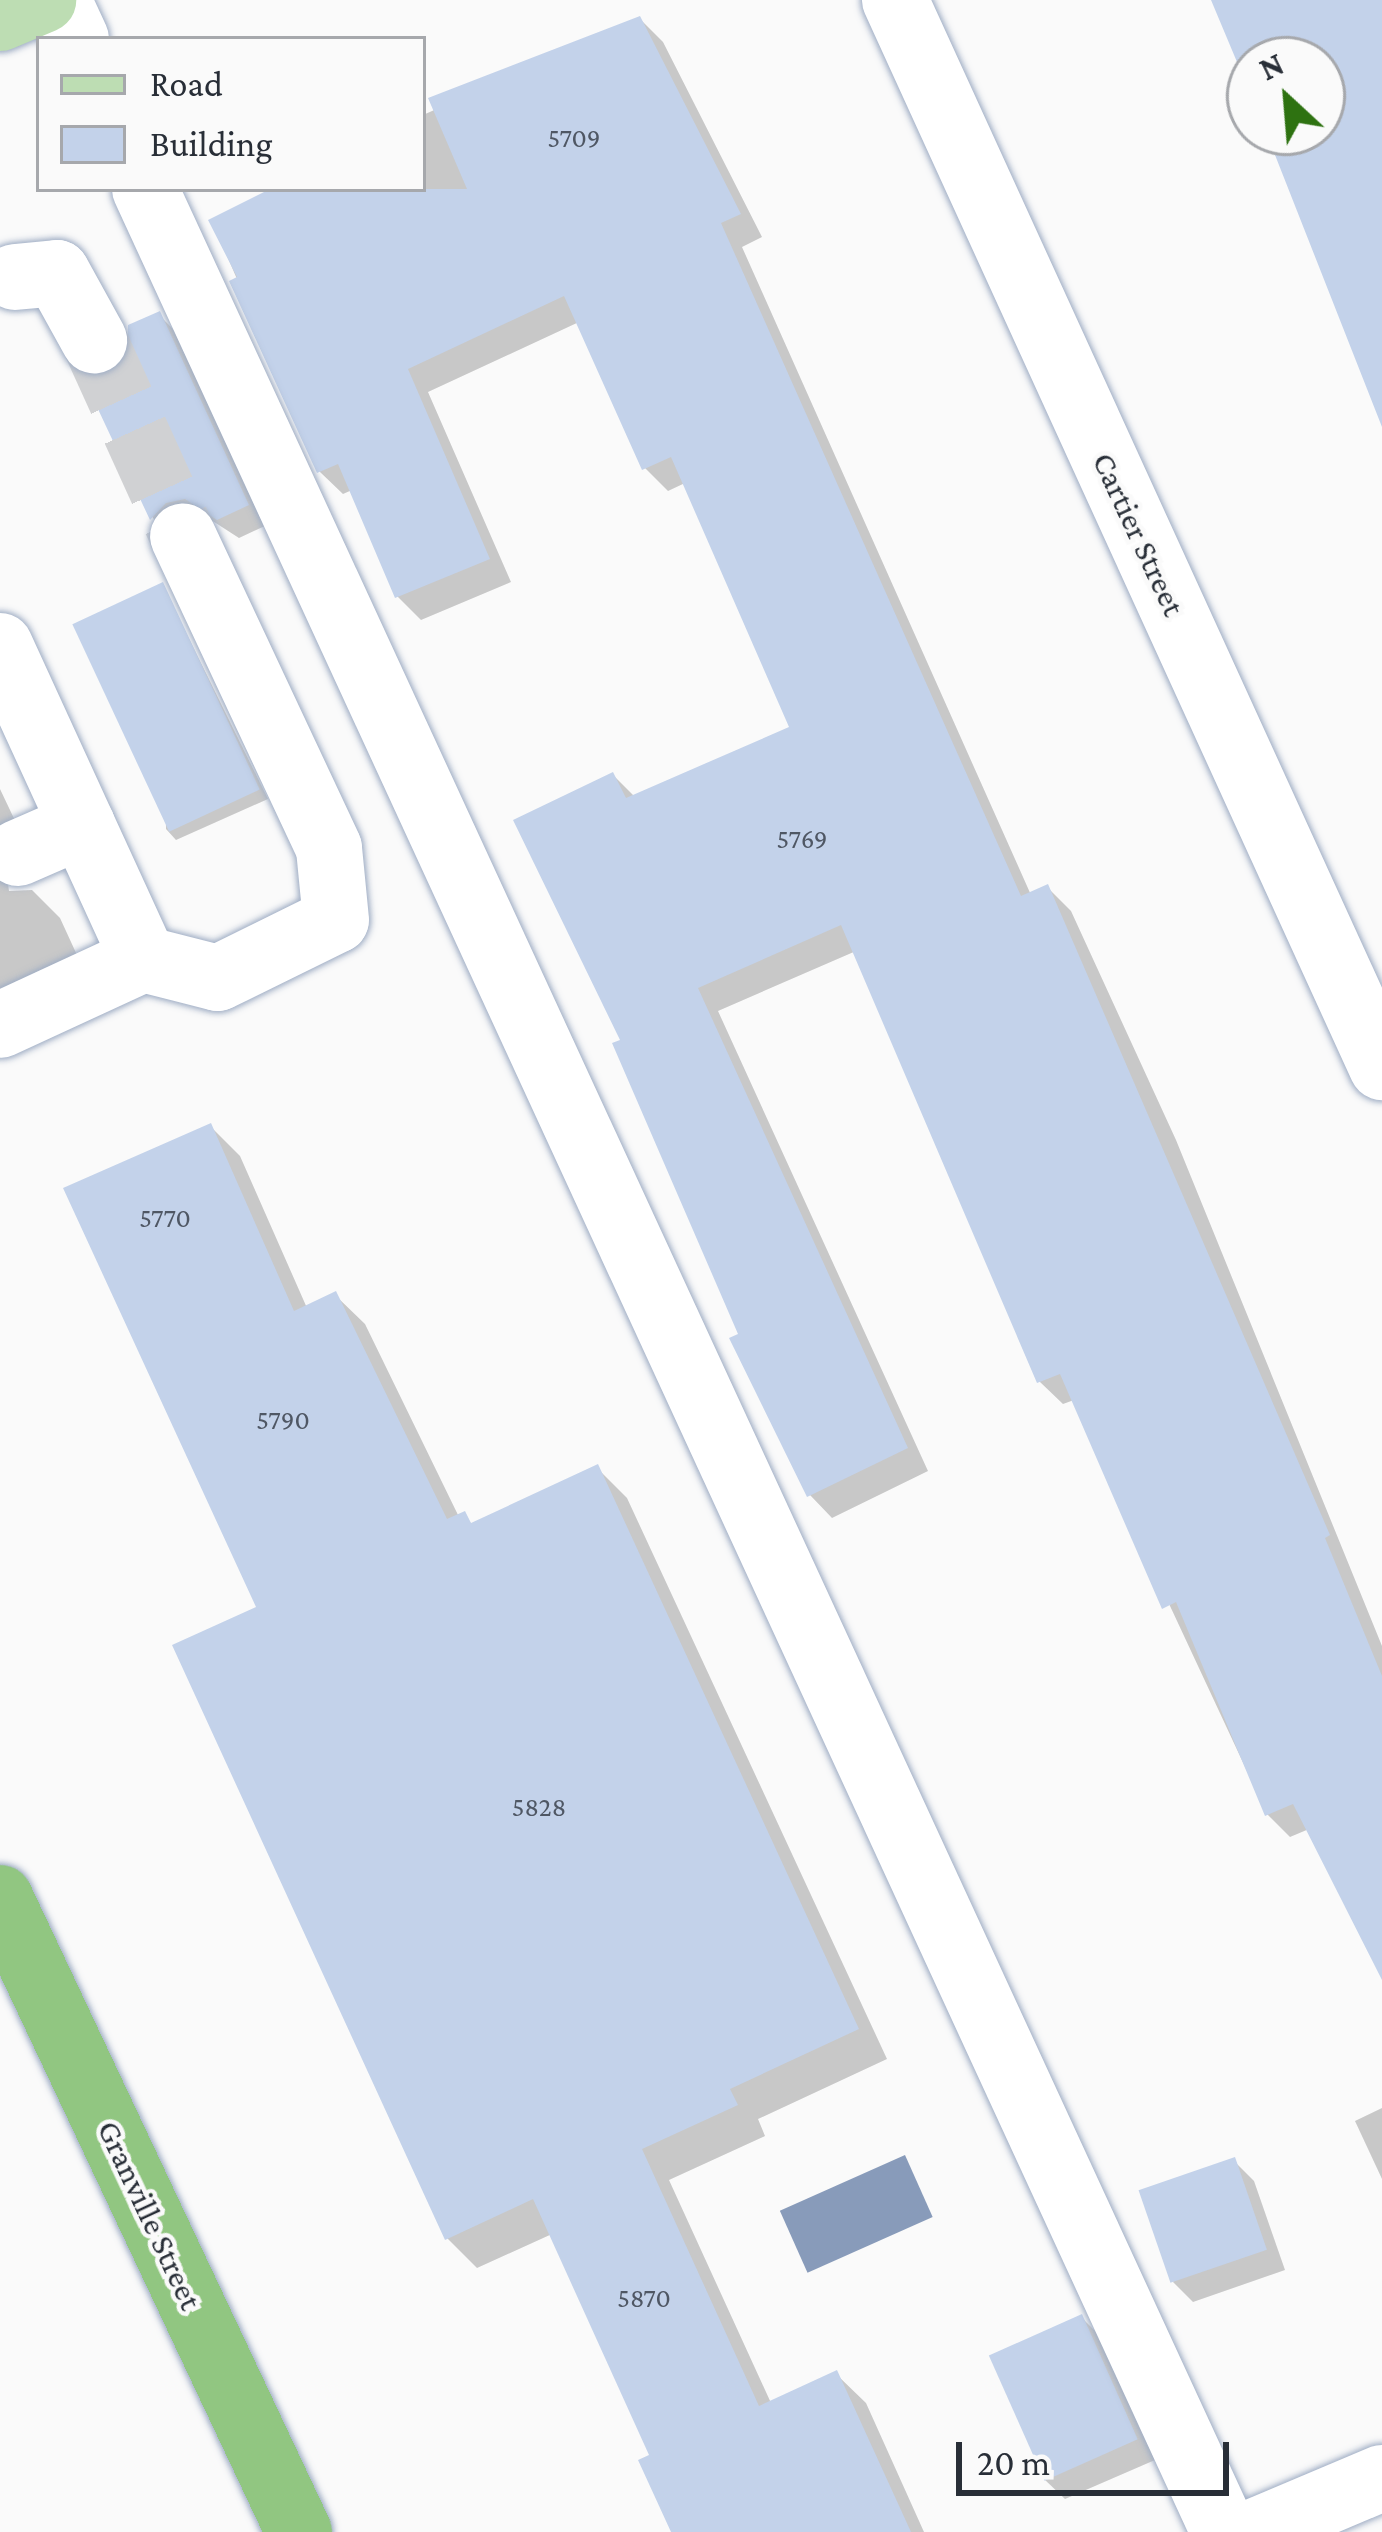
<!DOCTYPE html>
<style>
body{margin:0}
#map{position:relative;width:1382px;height:2532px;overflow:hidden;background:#fafafa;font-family:"Crimson Pro",serif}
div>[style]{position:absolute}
.water>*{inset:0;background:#889bba;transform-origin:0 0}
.shadow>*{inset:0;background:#0003}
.building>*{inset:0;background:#c3d2ea;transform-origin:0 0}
.minor-tunnel>*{height:66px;margin-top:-33px;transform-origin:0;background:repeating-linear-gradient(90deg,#d0d1d3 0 66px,transparent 0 99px)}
.roads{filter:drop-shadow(0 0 3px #9fadc4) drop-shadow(0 0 3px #9fadc4)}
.minor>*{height:66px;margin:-33px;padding:0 33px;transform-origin:33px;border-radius:33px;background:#fff}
.major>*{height:66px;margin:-33px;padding:0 33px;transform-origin:33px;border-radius:33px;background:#bdddb3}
.highway>*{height:66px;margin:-33px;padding:0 33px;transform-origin:33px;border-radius:33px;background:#91c681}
span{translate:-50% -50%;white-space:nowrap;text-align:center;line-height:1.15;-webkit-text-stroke:9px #fafafa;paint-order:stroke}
.number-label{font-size:27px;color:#4f5764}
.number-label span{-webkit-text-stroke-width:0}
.street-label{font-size:33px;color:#282e37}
.legend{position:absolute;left:36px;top:36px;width:390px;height:156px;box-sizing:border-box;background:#fafafa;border:3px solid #a6a8ac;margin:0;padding:15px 21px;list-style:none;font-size:36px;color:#282e37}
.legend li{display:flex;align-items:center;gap:24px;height:60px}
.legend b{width:60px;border:3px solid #a6a8ac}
.north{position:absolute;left:1226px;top:36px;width:120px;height:120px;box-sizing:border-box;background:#fafafa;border:3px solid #a6a8ac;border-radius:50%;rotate:334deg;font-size:33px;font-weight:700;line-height:48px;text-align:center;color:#282e37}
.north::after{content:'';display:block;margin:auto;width:42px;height:54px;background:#2e7211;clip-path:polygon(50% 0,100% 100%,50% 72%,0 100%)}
.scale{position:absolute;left:956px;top:2442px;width:273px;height:54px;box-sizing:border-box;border:6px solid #282e37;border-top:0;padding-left:15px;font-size:36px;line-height:42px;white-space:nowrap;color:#282e37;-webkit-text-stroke:9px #fafafa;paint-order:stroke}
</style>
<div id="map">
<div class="water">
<div style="left:905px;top:2155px;width:68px;height:137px;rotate:66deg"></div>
</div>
<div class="shadow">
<div style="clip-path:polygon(640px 19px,663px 42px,762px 237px,742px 247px,1031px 895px,1048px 888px,1071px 911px,1176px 1140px,1382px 1646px,1382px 1973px,1309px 1829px,1290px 1837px,1267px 1814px,1074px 1400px,1063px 1404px,1040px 1382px,856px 951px,718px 1011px,928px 1471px,832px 1518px,810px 1495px,624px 1041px,613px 775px,635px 797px,793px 728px,685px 483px,668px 491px,645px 468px,579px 322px,428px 392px,511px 582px,421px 620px,398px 597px,352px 490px,343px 494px,320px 472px,212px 221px,276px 189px,423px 189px,423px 115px)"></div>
<div style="clip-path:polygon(159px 315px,179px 335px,267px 525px,239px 538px,208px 518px,172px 538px,153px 518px,87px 377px,112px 376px)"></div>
<div style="clip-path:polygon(163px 586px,268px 799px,176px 840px,166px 829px)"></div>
<div style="clip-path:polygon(0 789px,28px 848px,7px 876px,9px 891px,32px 890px,60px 918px,88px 979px,0 1014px)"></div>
<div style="clip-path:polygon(210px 1126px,240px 1156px,307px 1308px,335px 1295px,365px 1324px,459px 1517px,475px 1525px,597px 1468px,627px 1498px,887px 2059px,758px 2119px,765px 2136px,669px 2180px,771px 2403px,836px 2374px,866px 2403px,924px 2532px,674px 2532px,653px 2457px,552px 2234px,477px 2268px,447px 2238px,260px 1608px)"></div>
<div style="clip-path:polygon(1382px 2108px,1382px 2179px,1355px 2121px)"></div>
<div style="clip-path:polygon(1234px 2161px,1254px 2181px,1285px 2270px,1193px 2302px,1173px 2282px)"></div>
<div style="clip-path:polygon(1082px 2318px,1102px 2338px,1155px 2460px,1065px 2499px,1044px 2479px)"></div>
</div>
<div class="building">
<div style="clip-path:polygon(1211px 0,1382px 0,1382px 427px,1266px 132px,1322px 132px,1322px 60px,1250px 60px,1250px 93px)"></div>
<div style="clip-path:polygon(640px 16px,741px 214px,721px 223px,1021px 896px,1048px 884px,1330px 1535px,1325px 1538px,1382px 1676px,1382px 1980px,1293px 1804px,1265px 1816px,1176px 1602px,1162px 1609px,1060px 1374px,1037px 1383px,841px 925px,698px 988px,908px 1448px,807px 1497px,729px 1338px,738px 1334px,612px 1043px,620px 1040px,513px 820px,613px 772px,626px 798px,789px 727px,671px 457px,642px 470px,564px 296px,408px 369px,490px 559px,395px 598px,338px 464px,317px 473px,229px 281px,237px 277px,208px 220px,270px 189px,467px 189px,428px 98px)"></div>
<div style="clip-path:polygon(160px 311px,249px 505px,217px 520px,185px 499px,166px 503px,150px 520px,82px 375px,113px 372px,127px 358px,128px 325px)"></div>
<div style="left:163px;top:582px;width:229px;height:100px;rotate:65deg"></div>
<div style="clip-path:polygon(211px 1123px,294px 1311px,336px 1291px,447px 1519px,465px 1511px,471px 1523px,598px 1464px,859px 2029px,730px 2089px,738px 2105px,642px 2149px,759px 2406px,837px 2370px,911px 2532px,671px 2532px,638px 2460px,649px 2455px,533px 2199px,445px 2240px,172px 1645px,256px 1607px,63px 1188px)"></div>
<div style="left:1235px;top:2157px;width:98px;height:102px;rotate:71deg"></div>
<div style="left:1082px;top:2314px;width:137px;height:102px;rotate:66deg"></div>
</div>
<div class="minor-tunnel">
<div style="left:94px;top:340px;width:215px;rotate:65.6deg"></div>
</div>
<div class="roads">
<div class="minor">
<div style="left:58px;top:0;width:43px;rotate:65.2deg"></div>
<div style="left:895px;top:0;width:1173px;rotate:65.47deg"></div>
<div style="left:145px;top:189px;width:2580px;rotate:65.27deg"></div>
<div style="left:15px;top:277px;width:42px;rotate:-5.4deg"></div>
<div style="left:57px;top:273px;width:77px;rotate:61.1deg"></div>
<div style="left:0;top:646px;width:344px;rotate:65.4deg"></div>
<div style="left:143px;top:959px;width:157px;rotate:155.2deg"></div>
<div style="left:18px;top:853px;width:70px;rotate:-23.6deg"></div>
<div style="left:143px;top:959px;width:77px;rotate:14.2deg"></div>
<div style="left:218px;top:978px;width:131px;rotate:-26.2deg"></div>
<div style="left:336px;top:920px;width:72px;rotate:-95.6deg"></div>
<div style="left:329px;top:848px;width:344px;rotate:-115.1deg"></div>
<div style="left:1254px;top:2532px;width:139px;rotate:-22.9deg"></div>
</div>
<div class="major">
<div style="left:0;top:18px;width:47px;rotate:-22.7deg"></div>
</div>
<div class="highway">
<div style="left:0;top:1898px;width:701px;rotate:64.75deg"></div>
</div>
</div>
<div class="number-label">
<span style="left:574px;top:139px">5709</span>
<span style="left:802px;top:840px">5769</span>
<span style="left:165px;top:1219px">5770</span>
<span style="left:283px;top:1421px">5790</span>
<span style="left:539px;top:1808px">5828</span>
<span style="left:644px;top:2299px">5870</span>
</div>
<div class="street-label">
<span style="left:1139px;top:534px;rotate:65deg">Cartier Street</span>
<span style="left:150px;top:2215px;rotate:65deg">Granville Street</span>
</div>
<ul class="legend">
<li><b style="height:15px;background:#bdddb3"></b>Road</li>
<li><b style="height:33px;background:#c3d2ea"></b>Building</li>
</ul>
<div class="north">N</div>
<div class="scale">20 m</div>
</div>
